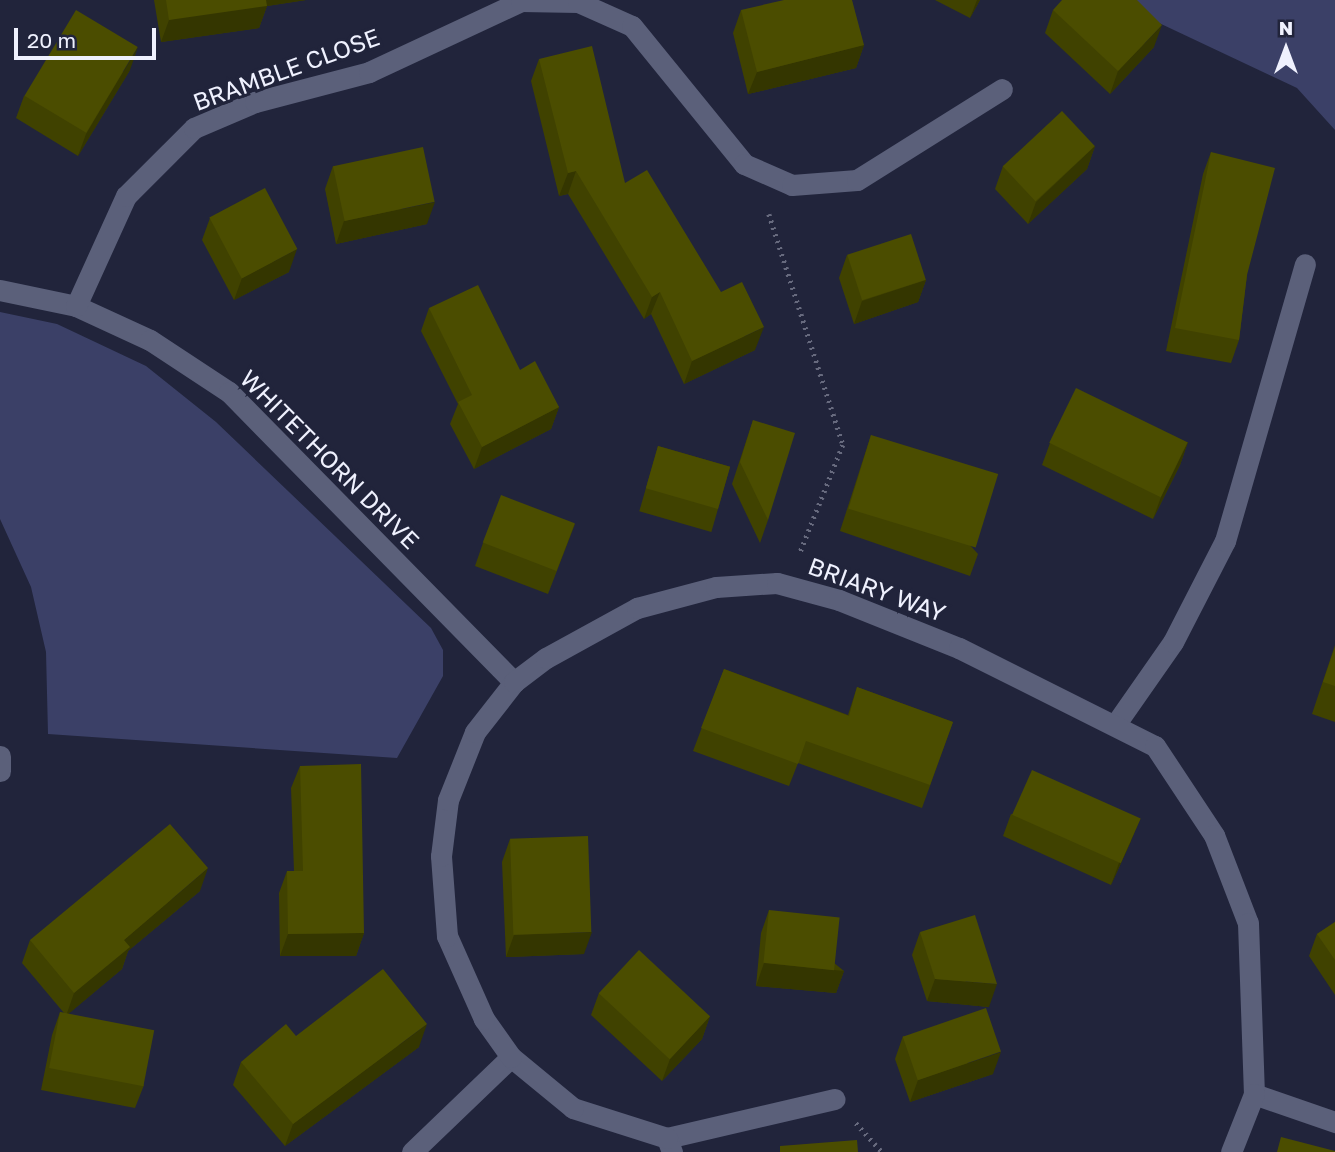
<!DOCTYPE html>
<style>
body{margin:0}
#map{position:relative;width:1335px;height:1152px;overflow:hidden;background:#21243b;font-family:"Golos Text",sans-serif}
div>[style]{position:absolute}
.green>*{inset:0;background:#3b4067}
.path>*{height:4.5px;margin-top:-2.25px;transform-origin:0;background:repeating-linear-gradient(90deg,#676a7e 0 2px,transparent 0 7px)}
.minor>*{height:21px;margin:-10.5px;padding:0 10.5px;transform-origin:10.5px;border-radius:10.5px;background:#5b607a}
.wall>*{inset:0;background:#404200;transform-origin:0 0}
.shaded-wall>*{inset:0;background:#343600}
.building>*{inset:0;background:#4b4d00;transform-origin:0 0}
span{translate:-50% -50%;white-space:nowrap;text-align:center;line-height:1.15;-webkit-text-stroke:6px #21243b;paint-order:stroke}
.street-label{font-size:24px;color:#eff1fe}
.north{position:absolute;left:1251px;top:14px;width:70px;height:70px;-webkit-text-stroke:5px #21243b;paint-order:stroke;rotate:0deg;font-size:19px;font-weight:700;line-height:28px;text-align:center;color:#eff1fe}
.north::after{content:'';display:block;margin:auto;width:24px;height:32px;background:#eff1fe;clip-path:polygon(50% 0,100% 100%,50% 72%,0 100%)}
.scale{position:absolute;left:14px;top:28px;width:142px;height:32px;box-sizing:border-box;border:4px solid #eff1fe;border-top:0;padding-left:9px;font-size:21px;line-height:24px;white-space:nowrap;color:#eff1fe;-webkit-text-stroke:5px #21243b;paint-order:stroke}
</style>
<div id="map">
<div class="green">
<div style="clip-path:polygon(1125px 0,1335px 0,1335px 130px,1297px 88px,1140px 14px)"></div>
<div style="clip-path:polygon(0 312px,57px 324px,146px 366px,216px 422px,431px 628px,443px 650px,443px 676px,397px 758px,48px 734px,46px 652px,31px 587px,0 519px)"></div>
</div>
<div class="path">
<div style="left:769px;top:214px;width:243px;rotate:72.2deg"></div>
<div style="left:843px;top:445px;width:116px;rotate:111.7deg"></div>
<div style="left:856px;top:1123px;width:39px;rotate:48deg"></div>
</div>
<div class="minor">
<div style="left:0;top:290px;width:78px;rotate:11.9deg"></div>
<div style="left:76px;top:306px;width:81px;rotate:24.7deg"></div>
<div style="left:150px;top:340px;width:95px;rotate:33.4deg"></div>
<div style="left:229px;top:392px;width:407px;rotate:45.5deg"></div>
<div style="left:76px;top:306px;width:121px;rotate:-65.6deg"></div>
<div style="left:126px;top:196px;width:96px;rotate:-45deg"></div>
<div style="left:194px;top:128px;width:66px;rotate:-23.1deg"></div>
<div style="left:255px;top:102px;width:118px;rotate:-14.7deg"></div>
<div style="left:369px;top:72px;width:168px;rotate:-25deg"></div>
<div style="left:521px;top:1px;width:57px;rotate:1deg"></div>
<div style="left:578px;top:2px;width:59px;rotate:24deg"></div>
<div style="left:632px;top:26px;width:178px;rotate:50.9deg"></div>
<div style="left:744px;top:164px;width:52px;rotate:23.6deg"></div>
<div style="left:792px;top:185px;width:65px;rotate:-4.4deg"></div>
<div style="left:857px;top:180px;width:171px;rotate:-32.1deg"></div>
<div style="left:1115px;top:725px;width:101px;rotate:-55.1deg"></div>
<div style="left:1173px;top:642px;width:114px;rotate:-62.8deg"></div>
<div style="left:1225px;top:541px;width:288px;rotate:-73.9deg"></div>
<div style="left:0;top:756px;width:15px;rotate:90deg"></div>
<div style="left:1254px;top:1094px;width:86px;rotate:19.1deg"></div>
<div style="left:667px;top:1138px;width:172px;rotate:-13.1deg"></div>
<div style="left:412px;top:1152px;width:137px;rotate:-43.8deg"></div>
<div style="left:672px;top:1152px;width:15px;rotate:-110deg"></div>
<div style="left:667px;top:1138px;width:99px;rotate:-162.3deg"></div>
<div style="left:573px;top:1108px;width:80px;rotate:-140.6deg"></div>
<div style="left:511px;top:1057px;width:47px;rotate:-125.4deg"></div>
<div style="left:484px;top:1019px;width:91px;rotate:-114deg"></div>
<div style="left:447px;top:936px;width:80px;rotate:-94.3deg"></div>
<div style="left:441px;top:856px;width:56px;rotate:-82.9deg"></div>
<div style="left:448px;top:800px;width:73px;rotate:-68.3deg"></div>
<div style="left:475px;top:732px;width:63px;rotate:-52deg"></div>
<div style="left:514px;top:682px;width:40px;rotate:-37deg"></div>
<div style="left:546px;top:658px;width:104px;rotate:-28.8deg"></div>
<div style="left:637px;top:608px;width:82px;rotate:-14.9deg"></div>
<div style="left:716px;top:587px;width:61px;rotate:-3.8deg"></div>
<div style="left:777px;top:583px;width:64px;rotate:15.3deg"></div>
<div style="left:839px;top:600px;width:129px;rotate:21.8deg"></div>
<div style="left:959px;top:648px;width:219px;rotate:26.6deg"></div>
<div style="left:1155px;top:746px;width:107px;rotate:56.5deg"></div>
<div style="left:1214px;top:835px;width:94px;rotate:68.9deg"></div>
<div style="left:1248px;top:923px;width:171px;rotate:88deg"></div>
<div style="left:1254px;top:1094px;width:62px;rotate:111.6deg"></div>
</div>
<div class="wall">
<div style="clip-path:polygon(154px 0,306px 0,267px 6px,259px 28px,161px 42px)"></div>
<div style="clip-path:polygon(935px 0,980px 0,970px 18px)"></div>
<div style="clip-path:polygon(741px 10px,864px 45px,856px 68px,748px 94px,733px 33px)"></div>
<div style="clip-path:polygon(1053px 10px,1154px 47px,1110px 94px,1045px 33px)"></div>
<div style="clip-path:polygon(539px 59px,625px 183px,755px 350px,684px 384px,651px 314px,644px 319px,568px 194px,559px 196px,531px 81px)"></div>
<div style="clip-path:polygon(130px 70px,78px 156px,16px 118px,24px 96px)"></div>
<div style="clip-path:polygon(1095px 146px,1087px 169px,1028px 224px,995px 189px,1003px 166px)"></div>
<div style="clip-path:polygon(1211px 152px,1247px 275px,1239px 340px,1231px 363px,1166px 351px,1203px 174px)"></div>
<div style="clip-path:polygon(333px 166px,427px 224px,336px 244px,325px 189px)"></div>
<div style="clip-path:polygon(210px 218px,289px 272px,234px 300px,202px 240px)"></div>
<div style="clip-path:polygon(847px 255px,926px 280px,918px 302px,854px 324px,839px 278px)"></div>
<div style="clip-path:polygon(429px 308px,520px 370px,559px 407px,551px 429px,474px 469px,450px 424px,458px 404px,421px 331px)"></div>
<div style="clip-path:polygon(753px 420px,768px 520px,760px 543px,732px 484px)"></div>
<div style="clip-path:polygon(871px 435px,978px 554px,970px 576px,840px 531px)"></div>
<div style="clip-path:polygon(1188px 442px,1180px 465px,1153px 519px,1042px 465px,1050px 443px)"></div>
<div style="left:658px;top:446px;width:75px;height:68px;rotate:16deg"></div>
<div style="clip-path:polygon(575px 524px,548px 594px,475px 566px,483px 543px)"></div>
<div style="clip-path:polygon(1335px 645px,1335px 722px,1312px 714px)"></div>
<div style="clip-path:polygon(724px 669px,848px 715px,857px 687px,953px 722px,922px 808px,798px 763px,789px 786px,693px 751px)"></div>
<div style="clip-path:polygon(300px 766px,364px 933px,356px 956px,280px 956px,279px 893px,287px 871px,294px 871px,291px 788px)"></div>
<div style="clip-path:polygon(1011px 814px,1131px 841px,1111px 885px,1003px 836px)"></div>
<div style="clip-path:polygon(510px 839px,584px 954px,506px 957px,502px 862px)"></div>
<div style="clip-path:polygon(200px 891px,128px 951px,122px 969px,68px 1014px,144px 1085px,135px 1108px,41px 1090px,52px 1035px,60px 1012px,64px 1013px,22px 963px,30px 940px)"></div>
<div style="clip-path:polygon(769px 910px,844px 971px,836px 993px,756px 986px,761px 933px)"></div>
<div style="clip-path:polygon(1335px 922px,1335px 995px,1309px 956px,1317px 934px)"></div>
<div style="clip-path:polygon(920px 932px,989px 1007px,927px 1001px,912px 955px)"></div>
<div style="clip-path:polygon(599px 993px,710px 1016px,702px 1039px,662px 1081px,591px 1015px)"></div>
<div style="clip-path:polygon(296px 1036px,419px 1047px,285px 1146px,233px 1085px,241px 1062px)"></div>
<div style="clip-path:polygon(903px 1036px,993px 1074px,910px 1102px,895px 1059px)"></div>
</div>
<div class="shaded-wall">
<div style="clip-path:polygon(259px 0,306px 0,267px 6px,259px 28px,161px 42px,169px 20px)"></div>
<div style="clip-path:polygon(977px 0,980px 0,970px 18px)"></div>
<div style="clip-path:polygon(1162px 25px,1154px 47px,1110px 94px,1118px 71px)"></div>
<div style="clip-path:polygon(864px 45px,856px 68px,748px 94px,757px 72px)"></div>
<div style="clip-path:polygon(138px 47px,130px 70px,78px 156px,86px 134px)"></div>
<div style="clip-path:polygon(1095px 146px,1087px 169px,1028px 224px,1036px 202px)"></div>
<div style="clip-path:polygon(576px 171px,568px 194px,559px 196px,568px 173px)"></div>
<div style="clip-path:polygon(435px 202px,427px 224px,336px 244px,344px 221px)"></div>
<div style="clip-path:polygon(297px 249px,289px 272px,234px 300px,242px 278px)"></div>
<div style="clip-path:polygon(926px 280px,918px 302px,854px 324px,862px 301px)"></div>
<div style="clip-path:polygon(660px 292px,651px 314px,644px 319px,652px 297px)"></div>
<div style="clip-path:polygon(764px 327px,755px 350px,684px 384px,692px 361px)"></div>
<div style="clip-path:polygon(559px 407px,551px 429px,474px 469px,482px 447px)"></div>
<div style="clip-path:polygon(1188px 442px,1180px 465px,1153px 519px,1161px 497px)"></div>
<div style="clip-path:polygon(1140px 819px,1131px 841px,1111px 885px,1119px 863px)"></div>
<div style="clip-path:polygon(208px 868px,200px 891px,128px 951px,122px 969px,66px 1016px,74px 993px,124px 940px)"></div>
<div style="clip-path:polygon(592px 932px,584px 954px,506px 957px,514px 935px)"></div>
<div style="clip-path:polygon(364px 933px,356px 956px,280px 956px,288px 934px)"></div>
<div style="clip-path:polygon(764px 963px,844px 971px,836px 993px,756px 986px)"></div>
<div style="clip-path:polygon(935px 979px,997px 984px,989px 1007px,927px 1001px)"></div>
<div style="clip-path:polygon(710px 1016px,702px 1039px,662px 1081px,670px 1059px)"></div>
<div style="clip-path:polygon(427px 1024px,419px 1047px,285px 1146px,293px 1124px)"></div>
<div style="clip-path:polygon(1001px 1052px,993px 1074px,910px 1102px,918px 1080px)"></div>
</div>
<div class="building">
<div style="clip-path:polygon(166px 0,266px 0,267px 6px,169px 20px)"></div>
<div style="clip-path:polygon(784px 0,852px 0,864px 45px,757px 72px,741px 10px)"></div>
<div style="clip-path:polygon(1062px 0,1137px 0,1162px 25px,1118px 71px,1053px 10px)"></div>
<div style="left:76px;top:10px;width:72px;height:100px;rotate:31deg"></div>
<div style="clip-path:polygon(592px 46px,625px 183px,647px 170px,721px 292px,742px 282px,764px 327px,692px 361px,660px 292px,652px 297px,576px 171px,568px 173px,539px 59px)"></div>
<div style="left:1062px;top:111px;width:48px;height:81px;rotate:47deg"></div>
<div style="left:423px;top:147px;width:56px;height:92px;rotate:78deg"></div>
<div style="clip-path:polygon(1211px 152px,1275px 168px,1247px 275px,1239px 340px,1175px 328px)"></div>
<div style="left:265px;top:188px;width:69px;height:63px;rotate:62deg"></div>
<div style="left:911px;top:234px;width:48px;height:67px;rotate:72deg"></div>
<div style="clip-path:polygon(478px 285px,520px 370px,535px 361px,559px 407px,482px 447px,458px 402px,472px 395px,429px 308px)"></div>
<div style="left:1076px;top:388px;width:124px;height:61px;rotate:26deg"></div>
<div style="clip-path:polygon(753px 420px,795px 433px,768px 520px,740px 462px)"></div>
<div style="left:871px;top:435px;width:133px;height:77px;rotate:17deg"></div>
<div style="left:658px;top:446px;width:75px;height:44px;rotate:16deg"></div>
<div style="left:501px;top:495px;width:79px;height:51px;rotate:21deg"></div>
<div style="clip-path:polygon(1335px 647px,1335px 686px,1323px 682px)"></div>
<div style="clip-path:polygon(724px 669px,849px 716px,857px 687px,953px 722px,930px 785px,806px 741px,798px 764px,701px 728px)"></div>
<div style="clip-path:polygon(361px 764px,364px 933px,288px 934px,287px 871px,303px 871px,300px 766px)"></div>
<div style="left:1032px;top:770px;width:119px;height:49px;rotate:24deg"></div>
<div style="clip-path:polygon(170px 824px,208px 868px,124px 940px,130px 947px,74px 993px,30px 940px)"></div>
<div style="left:588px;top:836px;width:96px;height:78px;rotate:88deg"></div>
<div style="left:769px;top:910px;width:71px;height:53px;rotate:6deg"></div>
<div style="clip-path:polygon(975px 915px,997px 984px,935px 979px,920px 932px)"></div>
<div style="clip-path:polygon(1335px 922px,1335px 960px,1317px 934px)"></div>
<div style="left:639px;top:950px;width:97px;height:59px;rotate:43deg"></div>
<div style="clip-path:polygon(383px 969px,427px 1024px,293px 1124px,241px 1062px,286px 1024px,296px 1036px)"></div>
<div style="left:986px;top:1008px;width:46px;height:88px;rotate:71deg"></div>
<div style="left:60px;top:1012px;width:96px;height:57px;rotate:11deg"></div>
<div style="clip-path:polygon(1281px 1137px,1335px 1151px,1335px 1152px,1277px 1152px)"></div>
<div style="clip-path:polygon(857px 1140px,858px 1152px,780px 1152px,780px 1146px)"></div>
</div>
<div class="street-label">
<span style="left:286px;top:69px;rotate:-20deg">BRAMBLE CLOSE</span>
<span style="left:330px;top:459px;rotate:45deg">WHITETHORN DRIVE</span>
<span style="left:877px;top:589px;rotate:20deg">BRIARY WAY</span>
</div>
<div class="north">N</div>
<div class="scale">20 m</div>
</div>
